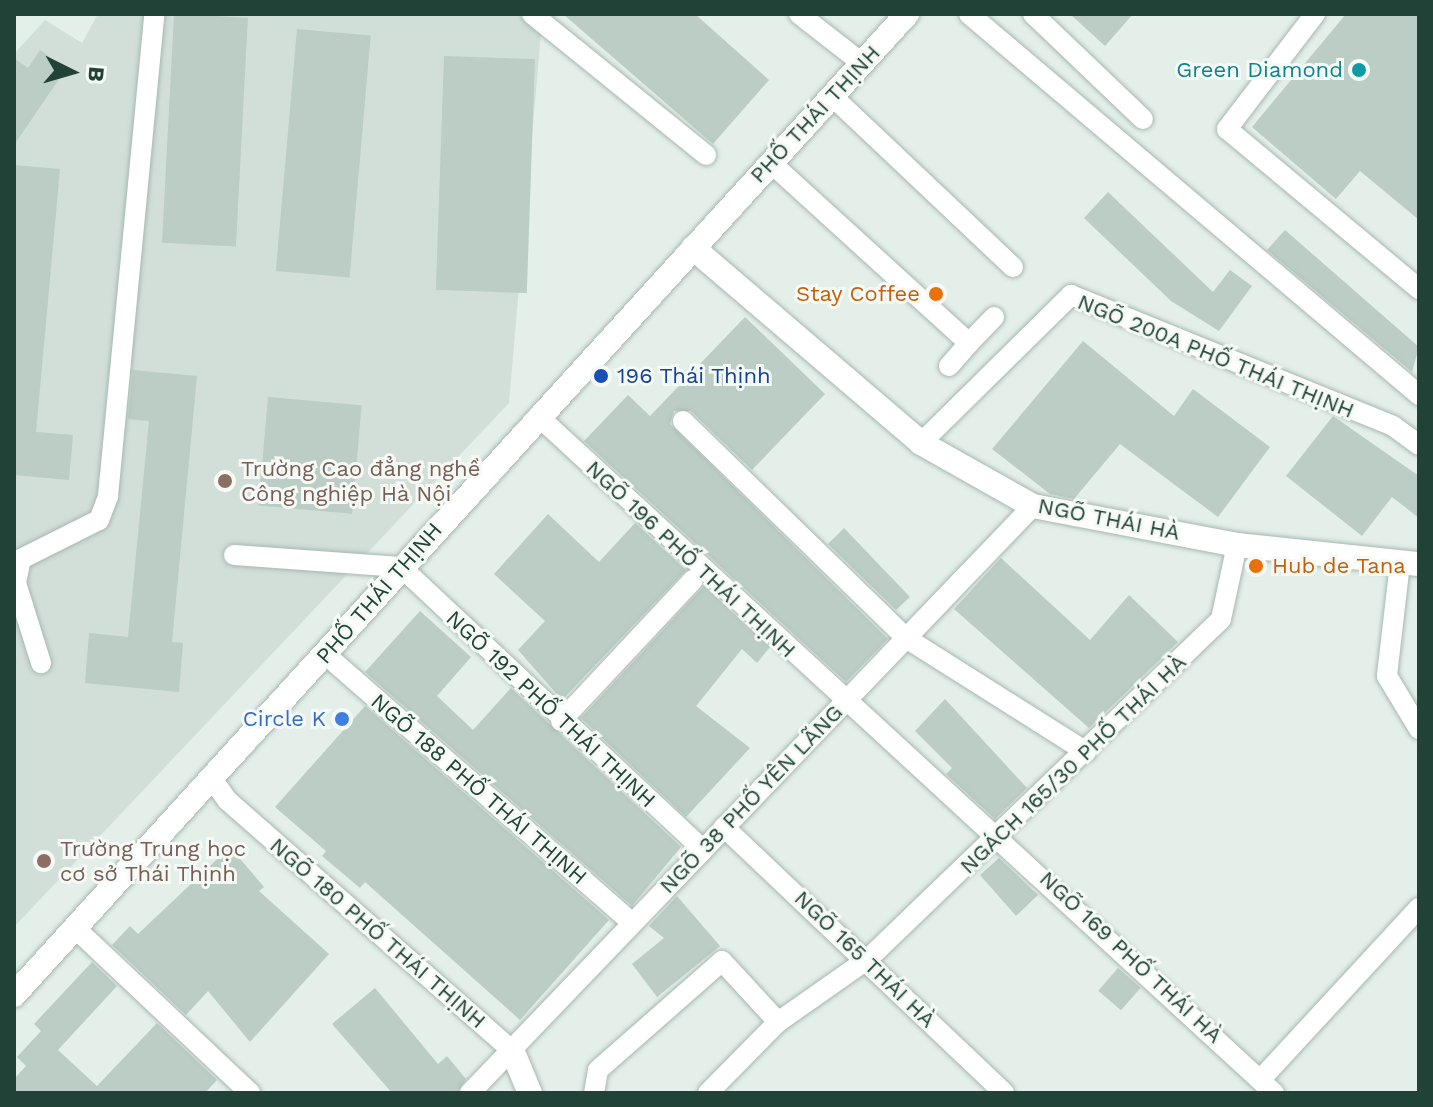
<!DOCTYPE html>
<meta charset="utf-8">
<style>
body{margin:0}
#map{position:relative;width:1433px;height:1107px;overflow:hidden;background:#e4efe9;font-family:"Work Sans",sans-serif}
div>[style]{position:absolute}
.built>*{inset:0;background:#d1dfd8}
.building>*{inset:0;background:#bbcdc4;transform-origin:0 0}
.roads{filter:drop-shadow(0 0 2px #a6b8b0) drop-shadow(0 0 2px #a6b8b0)}
.lane>*{height:20px;margin:-10px;padding:0 10px;transform-origin:10px;border-radius:10px;background:#fff}
.street>*{height:24px;margin:-12px;padding:0 12px;transform-origin:12px;border-radius:12px;background:#fff}
.secondary>*{height:24px;margin:-12px;padding:0 12px;transform-origin:12px;border-radius:12px;background:#fff}
.dots>*{width:22px;height:22px;translate:-50% -50%;box-sizing:border-box;border:4px solid #f5faf7;border-radius:50%}
span{translate:-50% -50%;white-space:nowrap;text-align:center;line-height:1.15;-webkit-text-stroke:6px #f5faf7;paint-order:stroke}
.culture-label{font-size:22px;color:#0d838f}
.right{translate:-100% -50%;text-align:right}
.street-label{font-size:22px;color:#214337}
.food-label{font-size:22px;color:#c56008}
.left{translate:0 -50%;text-align:left}
.transit-label{font-size:22px;color:#164399}
.education-label{font-size:22px;color:#785e54}
.shop-label{font-size:22px;color:#366cbe}
.frame{position:absolute;inset:0;border:16px solid #214337;pointer-events:none}
.north{position:absolute;left:32px;top:32px;width:80px;height:80px;-webkit-text-stroke:6px #f5faf7;paint-order:stroke;rotate:95deg;font-size:22px;font-weight:700;line-height:32px;text-align:center;color:#214337}
.north::after{content:'';display:block;margin:auto;width:28px;height:36px;background:#214337;clip-path:polygon(50% 0,100% 100%,50% 72%,0 100%)}
</style>
<div id="map">
<div class="built">
<div style="clip-path:polygon(98px 14px,517px 14px,541px 33px,509px 403px,14px 927px,14px 54px,45px 20px,82px 43px)"></div>
</div>
<div class="building">
<div style="left:174px;top:14px;width:74px;height:229px;rotate:3deg"></div>
<div style="clip-path:polygon(563px 14px,695px 14px,769px 80px,713px 144px)"></div>
<div style="clip-path:polygon(1070px 14px,1133px 14px,1105px 46px)"></div>
<div style="clip-path:polygon(1346px 14px,1419px 14px,1419px 220px,1360px 171px,1336px 199px,1252px 127px)"></div>
<div style="left:297px;top:29px;width:74px;height:243px;rotate:5deg"></div>
<div style="clip-path:polygon(40px 50px,66px 69px,14px 145px,14px 58px,28px 68px)"></div>
<div style="left:444px;top:56px;width:91px;height:234px;rotate:2deg"></div>
<div style="clip-path:polygon(14px 165px,60px 169px,36px 432px,73px 435px,69px 480px,14px 475px)"></div>
<div style="clip-path:polygon(1108px 192px,1213px 292px,1230px 270px,1252px 286px,1219px 331px,1171px 301px,1084px 218px)"></div>
<div style="clip-path:polygon(1285px 230px,1419px 347px,1412px 372px,1267px 250px)"></div>
<div style="clip-path:polygon(745px 317px,825px 394px,752px 470px,691px 411px,674px 411px,670px 424px,888px 639px,846px 682px,584px 441px,628px 395px,650px 416px)"></div>
<div style="clip-path:polygon(1083px 341px,1174px 416px,1193px 389px,1270px 447px,1218px 517px,1120px 444px,1074px 499px,1050px 494px,992px 449px)"></div>
<div style="clip-path:polygon(133px 370px,197px 376px,172px 642px,183px 643px,179px 692px,85px 683px,89px 633px,128px 637px,149px 421px,128px 419px)"></div>
<div style="left:268px;top:397px;width:94px;height:109px;rotate:5deg"></div>
<div style="clip-path:polygon(1333px 416px,1419px 476px,1419px 518px,1392px 497px,1362px 536px,1286px 476px)"></div>
<div style="clip-path:polygon(548px 514px,599px 562px,635px 523px,686px 570px,562px 700px,518px 650px,545px 621px,494px 574px)"></div>
<div style="clip-path:polygon(844px 528px,910px 597px,896px 610px,828px 544px)"></div>
<div style="clip-path:polygon(1001px 558px,1090px 640px,1129px 595px,1178px 642px,1089px 728px,954px 609px)"></div>
<div style="clip-path:polygon(704px 586px,770px 647px,757px 663px,742px 649px,696px 706px,750px 748px,686px 817px,581px 718px)"></div>
<div style="clip-path:polygon(420px 611px,471px 657px,437px 696px,473px 730px,511px 688px,681px 847px,632px 906px,365px 672px)"></div>
<div style="clip-path:polygon(945px 699px,1027px 788px,995px 819px,946px 774px,952px 768px,915px 731px)"></div>
<div style="clip-path:polygon(365px 706px,609px 920px,520px 1020px,365px 882px,360px 888px,322px 856px,326px 851px,275px 807px)"></div>
<div style="clip-path:polygon(230px 847px,264px 887px,259px 891px,329px 954px,250px 1042px,208px 991px,186px 1015px,112px 945px,130px 926px,138px 934px)"></div>
<div style="clip-path:polygon(999px 858px,1038px 895px,1016px 916px,980px 875px)"></div>
<div style="clip-path:polygon(677px 896px,720px 946px,657px 997px,632px 964px,664px 938px,649px 926px)"></div>
<div style="clip-path:polygon(92px 962px,117px 986px,58px 1050px,97px 1086px,157px 1023px,217px 1080px,205px 1093px,14px 1093px,14px 1079px,26px 1066px,17px 1057px,41px 1031px,34px 1024px)"></div>
<div style="left:1118px;top:968px;width:30px;height:30px;rotate:41deg"></div>
<div style="clip-path:polygon(375px 988px,438px 1064px,447px 1056px,466px 1079px,457px 1093px,392px 1093px,332px 1024px)"></div>
</div>
<div class="roads">
<div class="lane">
<div style="left:532px;top:14px;width:224px;rotate:39deg"></div>
<div style="left:799px;top:14px;width:80px;rotate:37.9deg"></div>
<div style="left:969px;top:14px;width:590px;rotate:40.25deg"></div>
<div style="left:1033px;top:14px;width:152px;rotate:43.7deg"></div>
<div style="left:1315px;top:14px;width:145px;rotate:127.4deg"></div>
<div style="left:1227px;top:129px;width:250px;rotate:39.8deg"></div>
<div style="left:832px;top:96px;width:249px;rotate:43.4deg"></div>
<div style="left:770px;top:162px;width:269px;rotate:42.3deg"></div>
<div style="left:969px;top:343px;width:36px;rotate:-46deg"></div>
<div style="left:949px;top:366px;width:30px;rotate:-49deg"></div>
<div style="left:538px;top:416px;width:1000px;rotate:42.61deg"></div>
<div style="left:683px;top:421px;width:311px;rotate:44.2deg"></div>
<div style="left:906px;top:638px;width:213px;rotate:32.3deg"></div>
<div style="left:921px;top:443px;width:211px;rotate:-44.6deg"></div>
<div style="left:1071px;top:295px;width:348px;rotate:22.1deg"></div>
<div style="left:1393px;top:426px;width:32px;rotate:36deg"></div>
<div style="left:234px;top:555px;width:167px;rotate:4.1deg"></div>
<div style="left:401px;top:567px;width:412px;rotate:43.1deg"></div>
<div style="left:21px;top:559px;width:87px;rotate:-26.6deg"></div>
<div style="left:99px;top:520px;width:26px;rotate:-69deg"></div>
<div style="left:108px;top:496px;width:484px;rotate:-84.5deg"></div>
<div style="left:21px;top:559px;width:25px;rotate:102deg"></div>
<div style="left:16px;top:583px;width:84px;rotate:72.6deg"></div>
<div style="left:1400px;top:563px;width:114px;rotate:96.6deg"></div>
<div style="left:1387px;top:676px;width:62px;rotate:58.9deg"></div>
<div style="left:325px;top:654px;width:408px;rotate:41.2deg"></div>
<div style="left:561px;top:721px;width:193px;rotate:-46.9deg"></div>
<div style="left:212px;top:779px;width:26px;rotate:54deg"></div>
<div style="left:227px;top:800px;width:379px;rotate:41.3deg"></div>
<div style="left:724px;top:827px;width:386px;rotate:43.5deg"></div>
<div style="left:75px;top:928px;width:241px;rotate:43.3deg"></div>
<div style="left:1261px;top:1079px;width:233px;rotate:-47.3deg"></div>
<div style="left:470px;top:1093px;width:813px;rotate:-46.2deg"></div>
<div style="left:594px;top:1093px;width:23px;rotate:-80deg"></div>
<div style="left:598px;top:1070px;width:165px;rotate:-41.3deg"></div>
<div style="left:722px;top:961px;width:83px;rotate:47.4deg"></div>
<div style="left:708px;top:1093px;width:100px;rotate:-45.4deg"></div>
<div style="left:778px;top:1022px;width:110px;rotate:-35deg"></div>
<div style="left:868px;top:959px;width:490px;rotate:-43.9deg"></div>
<div style="left:1221px;top:619px;width:76px;rotate:-77.8deg"></div>
</div>
<div class="street">
<div style="left:693px;top:248px;width:300px;rotate:40.5deg"></div>
<div style="left:921px;top:443px;width:129px;rotate:29.4deg"></div>
<div style="left:1033px;top:506px;width:208px;rotate:10.8deg"></div>
<div style="left:1237px;top:545px;width:183px;rotate:6deg"></div>
<div style="left:512px;top:1050px;width:47px;rotate:67.3deg"></div>
</div>
<div class="secondary">
<div style="left:14px;top:995px;width:1327px;rotate:-47.69deg"></div>
</div>
</div>
<div class="dots">
<div style="left:1359px;top:70px;background:#0f9aa8"></div>
<div style="left:936px;top:294px;background:#e8710a"></div>
<div style="left:601px;top:376px;background:#1a4fb4"></div>
<div style="left:225px;top:481px;background:#8d6e63"></div>
<div style="left:1256px;top:566px;background:#e8710a"></div>
<div style="left:342px;top:719px;background:#3f7fe0"></div>
<div style="left:44px;top:861px;background:#8d6e63"></div>
</div>
<div class="culture-label">
<span class="right" style="left:1343px;top:70px">Green Diamond</span>
</div>
<div class="street-label">
<span style="left:815px;top:114px;rotate:-47deg">PHỐ THÁI THỊNH</span>
<span style="left:1216px;top:356px;rotate:22deg">NGÕ 200A PHỐ THÁI THỊNH</span>
<span style="left:1109px;top:519px;rotate:11deg">NGÕ THÁI HÀ</span>
<span style="left:691px;top:559px;rotate:43deg">NGÕ 196 PHỐ THÁI THỊNH</span>
<span style="left:379px;top:593px;rotate:-49deg">PHỐ THÁI THỊNH</span>
<span style="left:551px;top:709px;rotate:43deg">NGÕ 192 PHỐ THÁI THỊNH</span>
<span style="left:1073px;top:764px;rotate:-44deg">NGÁCH 165/30 PHỐ THÁI HÀ</span>
<span style="left:479px;top:789px;rotate:41deg">NGÕ 188 PHỐ THÁI THỊNH</span>
<span style="left:751px;top:799px;rotate:-46deg">NGÕ 38 PHỐ YÊN LÃNG</span>
<span style="left:378px;top:933px;rotate:41deg">NGÕ 180 PHỐ THÁI THỊNH</span>
<span style="left:1131px;top:957px;rotate:43deg">NGÕ 169 PHỐ THÁI HÀ</span>
<span style="left:865px;top:959px;rotate:44deg">NGÕ 165 THÁI HÀ</span>
</div>
<div class="food-label">
<span class="right" style="left:920px;top:294px">Stay Coffee</span>
<span class="left" style="left:1272px;top:566px">Hub de Tana</span>
</div>
<div class="transit-label">
<span class="left" style="left:617px;top:376px">196 Thái Thịnh</span>
</div>
<div class="education-label">
<span class="left" style="left:241px;top:481px">Trường Cao đẳng nghề<br>Công nghiệp Hà Nội</span>
<span class="left" style="left:60px;top:861px">Trường Trung học<br>cơ sở Thái Thịnh</span>
</div>
<div class="shop-label">
<span class="right" style="left:326px;top:719px">Circle K</span>
</div>
<div class="frame"></div>
<div class="north">B</div>
</div>
